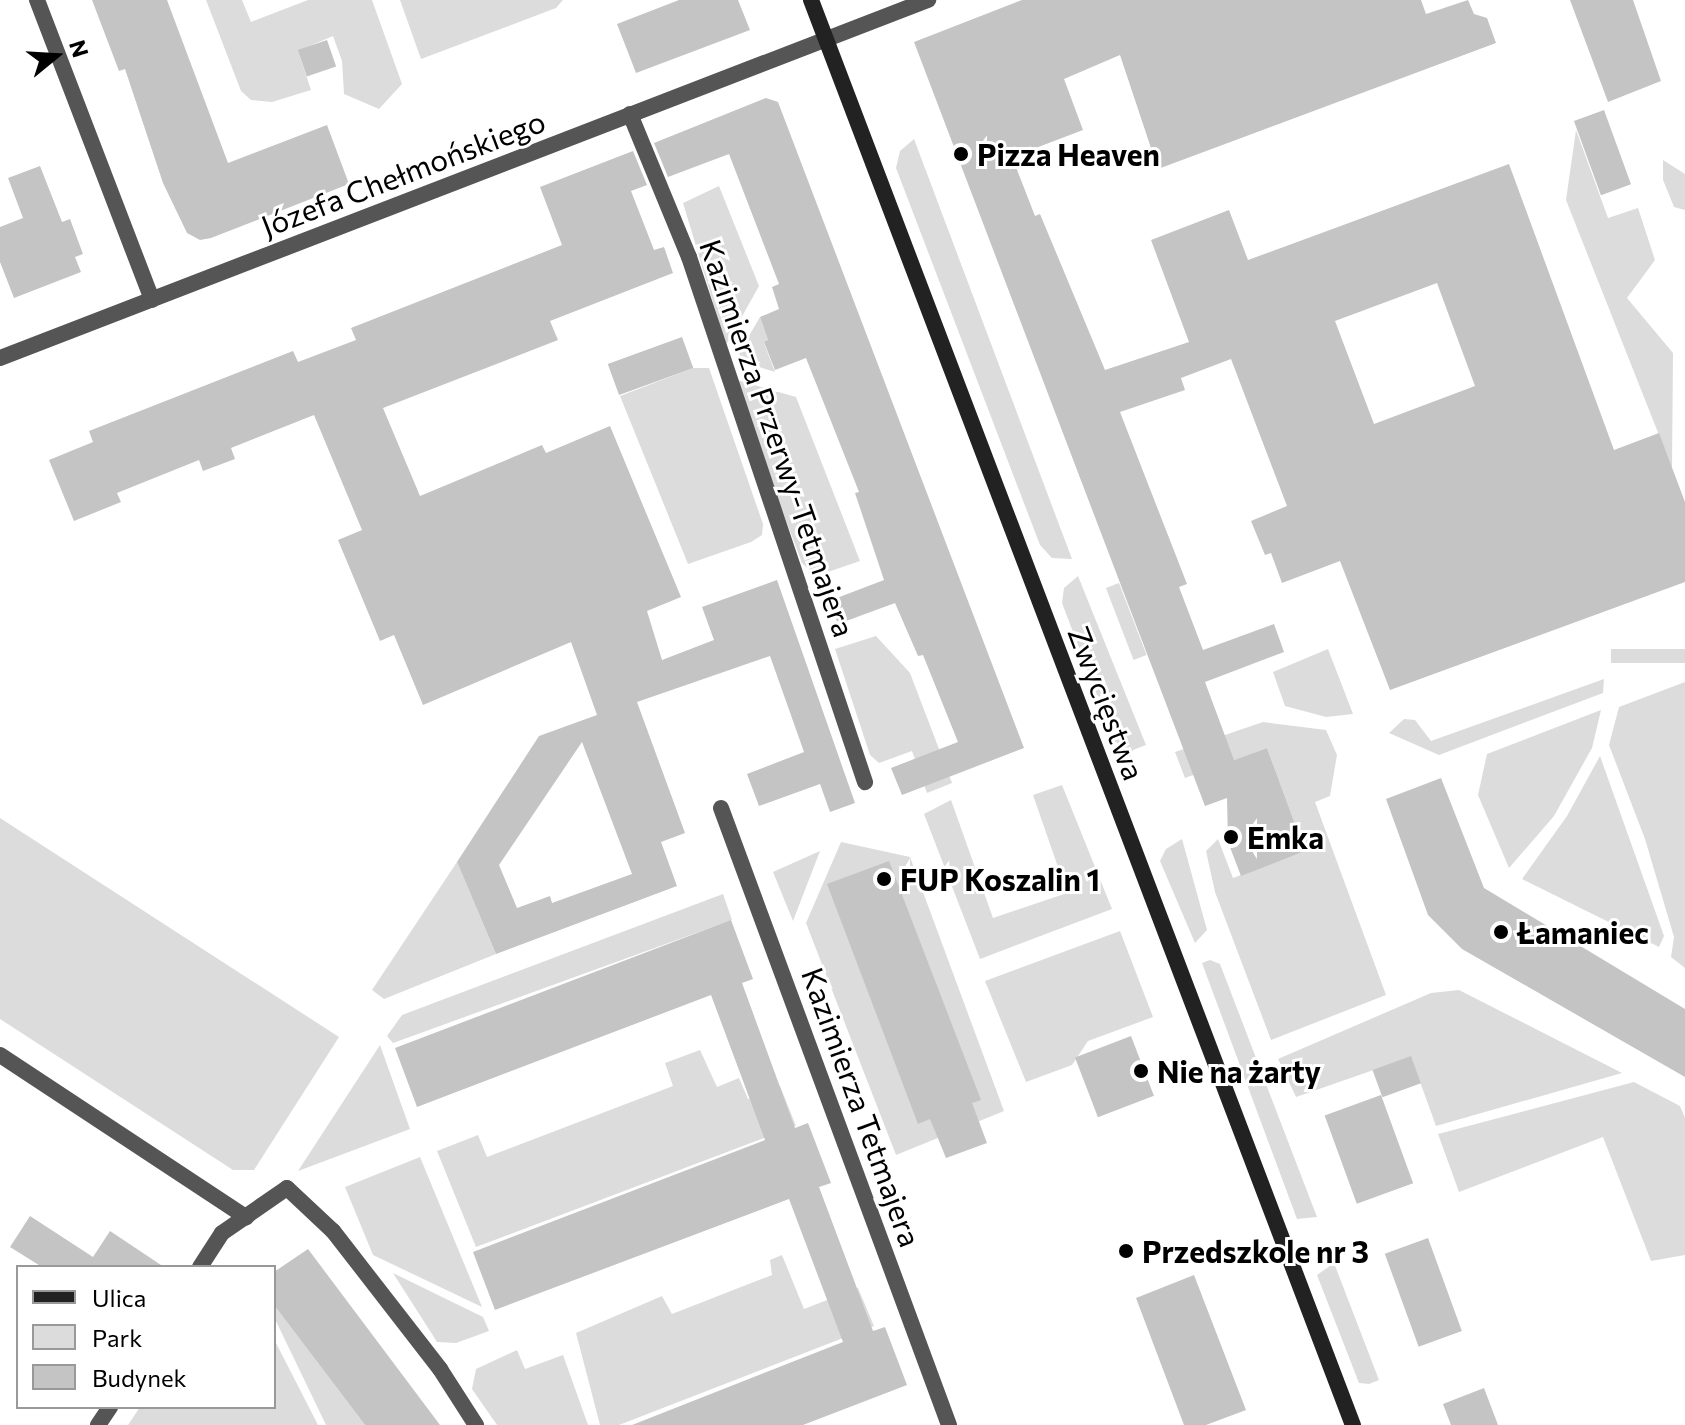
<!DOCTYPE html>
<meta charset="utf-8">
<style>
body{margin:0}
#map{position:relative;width:1685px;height:1425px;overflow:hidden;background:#fff;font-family:Commissioner,sans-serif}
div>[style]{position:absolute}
.green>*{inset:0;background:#dcdcdc;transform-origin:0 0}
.building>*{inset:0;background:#c4c4c4;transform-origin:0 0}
.street>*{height:16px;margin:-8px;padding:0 8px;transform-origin:8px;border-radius:8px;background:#555}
.secondary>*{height:16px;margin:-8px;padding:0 8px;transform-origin:8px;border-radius:8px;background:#222}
.dots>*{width:22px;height:22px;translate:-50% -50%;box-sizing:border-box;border:4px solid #fff;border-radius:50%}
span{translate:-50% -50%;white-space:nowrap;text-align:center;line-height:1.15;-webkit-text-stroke:6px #fff;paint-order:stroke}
.poi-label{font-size:30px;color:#000;font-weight:700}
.left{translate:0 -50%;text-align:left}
.street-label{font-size:30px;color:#000}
.legend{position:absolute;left:16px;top:1265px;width:260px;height:144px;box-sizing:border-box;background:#fff;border:2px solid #999;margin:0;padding:10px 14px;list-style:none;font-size:24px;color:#000}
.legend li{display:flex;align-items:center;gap:16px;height:40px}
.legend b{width:40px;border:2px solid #999}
.north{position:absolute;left:16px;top:16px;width:80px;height:80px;-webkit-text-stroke:6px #fff;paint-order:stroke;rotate:72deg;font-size:22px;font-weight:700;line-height:32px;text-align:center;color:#000}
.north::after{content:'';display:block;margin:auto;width:28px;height:36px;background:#000;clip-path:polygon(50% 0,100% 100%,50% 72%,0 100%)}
</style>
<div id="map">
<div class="green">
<div style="clip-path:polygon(206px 0,242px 0,251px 22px,308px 0,372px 0,402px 84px,379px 109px,344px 94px,342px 61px,333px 36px,298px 51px,311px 90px,272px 102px,251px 100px,241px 91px)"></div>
<div style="clip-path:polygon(400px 0,563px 0,556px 8px,421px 59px)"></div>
<div style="clip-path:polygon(1576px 130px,1608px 218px,1638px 208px,1655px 260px,1627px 298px,1673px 353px,1672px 468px,1566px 200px)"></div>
<div style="clip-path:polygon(914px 139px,1072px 559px,1052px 558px,1040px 545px,896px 168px,900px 151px)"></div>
<div style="clip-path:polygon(1663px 160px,1685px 174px,1685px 210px,1674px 207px,1663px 180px)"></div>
<div style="clip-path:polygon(719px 186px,759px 286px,726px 345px,683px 203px)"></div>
<div style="clip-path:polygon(760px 317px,768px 340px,764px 343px,775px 372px,743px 362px,739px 353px)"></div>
<div style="clip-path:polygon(693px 368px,709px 368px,763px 524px,762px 535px,751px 542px,688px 564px,620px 396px)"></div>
<div style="clip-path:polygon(733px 379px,796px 397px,860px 561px,816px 576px,802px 563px)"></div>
<div style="clip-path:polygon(1078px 576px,1146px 745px,1133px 750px,1125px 769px,1062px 603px,1064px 588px)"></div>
<div style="left:1119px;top:583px;width:77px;height:14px;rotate:69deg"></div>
<div style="clip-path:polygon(876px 636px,910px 673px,952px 783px,927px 793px,912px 751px,879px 763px,870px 755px,835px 649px)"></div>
<div style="clip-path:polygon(1328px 649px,1353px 714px,1326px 717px,1285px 706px,1273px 672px)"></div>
<div style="left:1685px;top:649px;width:14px;height:74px;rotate:90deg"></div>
<div style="clip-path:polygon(1604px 679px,1603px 693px,1439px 755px,1389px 733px,1404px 719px,1415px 720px,1431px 741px)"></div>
<div style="clip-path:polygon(1685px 682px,1685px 968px,1671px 957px,1674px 937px,1645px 839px,1609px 745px,1619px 707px)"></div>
<div style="clip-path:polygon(1601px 710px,1592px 748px,1554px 816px,1509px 868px,1478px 795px,1487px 754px)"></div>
<div style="clip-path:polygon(1263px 722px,1326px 730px,1337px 755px,1330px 796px,1315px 802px,1386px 995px,1271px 1040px,1215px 892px,1206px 851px,1218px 839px,1233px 878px,1305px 851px,1267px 748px,1185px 778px,1175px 752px)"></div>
<div style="clip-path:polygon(1600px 756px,1664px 936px,1659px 947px,1522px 879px,1567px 816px)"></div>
<div style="clip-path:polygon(1062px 785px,1112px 909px,980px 959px,924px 814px,951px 800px,993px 918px,1067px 893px,1033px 795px)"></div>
<div style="clip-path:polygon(0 818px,339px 1037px,254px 1170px,233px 1170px,0 1019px)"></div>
<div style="clip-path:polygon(1182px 839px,1207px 930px,1195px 943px,1160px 861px,1166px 849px)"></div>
<div style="clip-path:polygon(841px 842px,910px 857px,1004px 1111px,896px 1155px,806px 923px)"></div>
<div style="clip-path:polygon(820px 851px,793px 921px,773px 872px)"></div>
<div style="clip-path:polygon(457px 862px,496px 954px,384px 999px,372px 990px)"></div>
<div style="clip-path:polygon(723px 894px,732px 920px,393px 1043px,387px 1036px,402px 1015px)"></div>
<div style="clip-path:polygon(1120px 931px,1153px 1017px,1088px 1041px,1072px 1065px,1026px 1082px,985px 981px)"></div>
<div style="clip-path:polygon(1210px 960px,1220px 964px,1317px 1217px,1297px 1219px,1202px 963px)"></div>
<div style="clip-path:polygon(1459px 990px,1622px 1073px,1436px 1126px,1411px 1057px,1296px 1097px,1278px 1059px,1431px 993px)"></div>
<div style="clip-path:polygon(380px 1045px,410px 1129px,298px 1171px)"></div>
<div style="clip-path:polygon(700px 1050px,717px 1087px,739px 1078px,748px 1099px,780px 1086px,796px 1126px,476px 1247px,437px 1151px,478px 1135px,487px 1157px,673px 1086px,665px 1063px)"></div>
<div style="clip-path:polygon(1634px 1082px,1680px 1106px,1685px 1118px,1685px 1255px,1651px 1261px,1603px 1137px,1459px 1192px,1438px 1134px)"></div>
<div style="clip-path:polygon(420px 1157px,482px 1307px,373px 1255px,345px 1187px)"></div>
<div style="clip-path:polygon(782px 1255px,804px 1309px,858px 1288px,874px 1326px,619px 1425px,600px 1425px,576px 1333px,662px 1296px,672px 1314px,772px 1275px,770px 1260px)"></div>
<div style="clip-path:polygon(1334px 1263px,1379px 1380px,1369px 1384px,1359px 1383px,1317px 1275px)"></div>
<div style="clip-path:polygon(393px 1273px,483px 1317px,489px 1331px,456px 1343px,437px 1342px)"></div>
<div style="clip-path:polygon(274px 1305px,365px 1425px,326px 1425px,274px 1317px)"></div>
<div style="clip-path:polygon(274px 1339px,318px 1425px,128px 1425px,140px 1407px,274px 1407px)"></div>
<div style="clip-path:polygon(517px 1350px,525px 1369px,563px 1355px,588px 1425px,497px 1425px,472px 1389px,476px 1369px)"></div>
</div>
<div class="building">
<div style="clip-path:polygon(92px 0,167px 0,228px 163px,327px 125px,349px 184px,211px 238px,200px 240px,187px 233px,163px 183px,125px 69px,119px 71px)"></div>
<div style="clip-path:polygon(679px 0,738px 0,750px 30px,636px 73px,617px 24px)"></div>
<div style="clip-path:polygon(evenodd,1022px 0,1421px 0,1426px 14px,1468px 0,1474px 14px,1487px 18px,1496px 43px,1158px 169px,1120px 55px,1064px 79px,1083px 130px,1012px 157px,1035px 216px,1040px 214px,1105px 370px,1189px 342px,1151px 240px,1229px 210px,1248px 260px,1509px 164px,1614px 450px,1659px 433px,1685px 502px,1685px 582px,1390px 690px,1340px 561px,1282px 583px,1271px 553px,1265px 555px,1251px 521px,1287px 506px,1231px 359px,1181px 378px,1185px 390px,1120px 412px,1187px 584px,1179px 587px,1203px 650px,1274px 624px,1284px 652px,1205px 682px,1234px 760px,1267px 748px,1305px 851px,1241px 876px,1228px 842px,1227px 798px,1205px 806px,914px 42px,1022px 0,1437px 283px,1475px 386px,1374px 424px,1335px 321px,1437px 283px)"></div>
<div style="clip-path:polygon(1570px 0,1633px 0,1661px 81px,1608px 102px)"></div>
<div style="left:327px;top:40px;width:28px;height:31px;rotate:71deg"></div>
<div style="clip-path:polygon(766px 98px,778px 102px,1024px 748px,902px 795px,891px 768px,958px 742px,923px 655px,918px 656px,895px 603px,838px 624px,829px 601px,884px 580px,855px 493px,859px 492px,806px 358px,775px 370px,764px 342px,768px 340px,760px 317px,779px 309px,772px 287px,779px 284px,729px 154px,668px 177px,654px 143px)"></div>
<div style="left:1604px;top:110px;width:79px;height:32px;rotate:70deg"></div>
<div style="clip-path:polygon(evenodd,633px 151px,647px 185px,631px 191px,654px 250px,664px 247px,673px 273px,550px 321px,558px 340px,383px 408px,420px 496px,542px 445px,546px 453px,610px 426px,681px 597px,647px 611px,662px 660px,714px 640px,702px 607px,777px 580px,855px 803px,830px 812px,820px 784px,759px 806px,747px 774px,804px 752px,770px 656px,637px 702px,685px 833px,661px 842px,677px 886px,496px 954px,457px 862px,539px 736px,597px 715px,571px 642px,423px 705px,394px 635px,380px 641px,338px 540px,362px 530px,314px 415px,231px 448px,235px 459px,203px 471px,199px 460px,117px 493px,121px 502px,74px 521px,49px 460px,93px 442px,89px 431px,293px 351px,298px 362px,356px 340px,351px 328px,562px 245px,540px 187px,633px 151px,582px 742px,632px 874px,552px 903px,550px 896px,517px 908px,499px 865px,582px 742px)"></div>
<div style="clip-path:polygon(40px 166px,62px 222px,70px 219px,83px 254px,75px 257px,81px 272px,14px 298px,0 262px,0 227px,23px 218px,8px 178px)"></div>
<div style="left:682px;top:337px;width:33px;height:79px;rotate:70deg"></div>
<div style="clip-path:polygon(1441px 778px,1484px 888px,1685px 1009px,1685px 1077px,1462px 949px,1428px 915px,1386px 799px)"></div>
<div style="clip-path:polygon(889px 861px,981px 1100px,972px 1103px,987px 1143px,946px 1158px,930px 1119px,918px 1124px,827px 884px)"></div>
<div style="clip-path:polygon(731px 920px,753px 979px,742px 983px,795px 1128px,808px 1123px,831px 1183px,819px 1187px,873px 1331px,885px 1327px,907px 1385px,803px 1425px,632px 1425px,843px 1342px,789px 1199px,495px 1310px,473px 1252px,765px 1140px,711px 995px,417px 1107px,395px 1048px)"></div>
<div style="left:1131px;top:1036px;width:64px;height:60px;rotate:69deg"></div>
<div style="left:1411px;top:1056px;width:29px;height:41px;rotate:70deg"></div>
<div style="left:1381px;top:1095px;width:94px;height:60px;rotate:70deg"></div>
<div style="clip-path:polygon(30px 1216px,93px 1257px,110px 1231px,164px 1267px,42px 1267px,10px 1247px)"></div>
<div style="left:1428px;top:1238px;width:99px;height:46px;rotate:70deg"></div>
<div style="clip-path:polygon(308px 1249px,440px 1425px,365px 1425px,274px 1305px,274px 1272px)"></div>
<div style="clip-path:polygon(1194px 1275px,1246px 1410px,1206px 1425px,1184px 1425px,1136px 1298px)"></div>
<div style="clip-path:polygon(1484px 1388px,1498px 1425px,1451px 1425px,1443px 1404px)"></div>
</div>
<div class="street">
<div style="left:37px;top:0;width:321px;rotate:69deg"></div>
<div style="left:630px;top:114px;width:155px;rotate:67.6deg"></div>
<div style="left:689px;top:257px;width:554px;rotate:71.47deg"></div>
<div style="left:0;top:358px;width:995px;rotate:-21.1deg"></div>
<div style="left:721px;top:808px;width:658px;rotate:69.72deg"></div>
<div style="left:0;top:1055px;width:295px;rotate:33.4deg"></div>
<div style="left:200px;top:1267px;width:40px;rotate:-57.1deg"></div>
<div style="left:222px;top:1233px;width:79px;rotate:-34.7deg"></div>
<div style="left:287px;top:1188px;width:63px;rotate:43.1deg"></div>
<div style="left:333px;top:1231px;width:175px;rotate:52.2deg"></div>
<div style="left:440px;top:1369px;width:67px;rotate:57.3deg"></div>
<div style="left:98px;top:1425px;width:22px;rotate:-56deg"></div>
</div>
<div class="secondary">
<div style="left:811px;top:0;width:1525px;rotate:69.18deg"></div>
</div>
<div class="dots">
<div style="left:961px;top:154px;background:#000"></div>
<div style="left:1231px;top:837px;background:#000"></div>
<div style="left:884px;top:879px;background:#000"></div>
<div style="left:1501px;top:932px;background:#000"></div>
<div style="left:1141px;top:1071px;background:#000"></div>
<div style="left:1126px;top:1251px;background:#000"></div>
</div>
<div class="poi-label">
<span class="left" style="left:977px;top:154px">Pizza Heaven</span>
<span class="left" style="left:1247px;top:837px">Emka</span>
<span class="left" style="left:900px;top:879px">FUP Koszalin 1</span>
<span class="left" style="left:1517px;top:932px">Łamaniec</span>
<span class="left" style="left:1157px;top:1071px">Nie na żarty</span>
<span class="left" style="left:1142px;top:1251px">Przedszkole nr 3</span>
</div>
<div class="street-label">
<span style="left:403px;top:173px;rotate:-21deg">Józefa Chełmońskiego</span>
<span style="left:778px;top:438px;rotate:71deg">Kazimierza Przerwy-Tetmajera</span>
<span style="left:1107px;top:703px;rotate:69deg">Zwycięstwa</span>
<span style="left:862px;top:1107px;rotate:70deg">Kazimierza Tetmajera</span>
</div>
<ul class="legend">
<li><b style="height:10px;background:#222"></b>Ulica</li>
<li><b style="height:22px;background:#dcdcdc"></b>Park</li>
<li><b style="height:22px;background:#c4c4c4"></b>Budynek</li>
</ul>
<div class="north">N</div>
</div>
